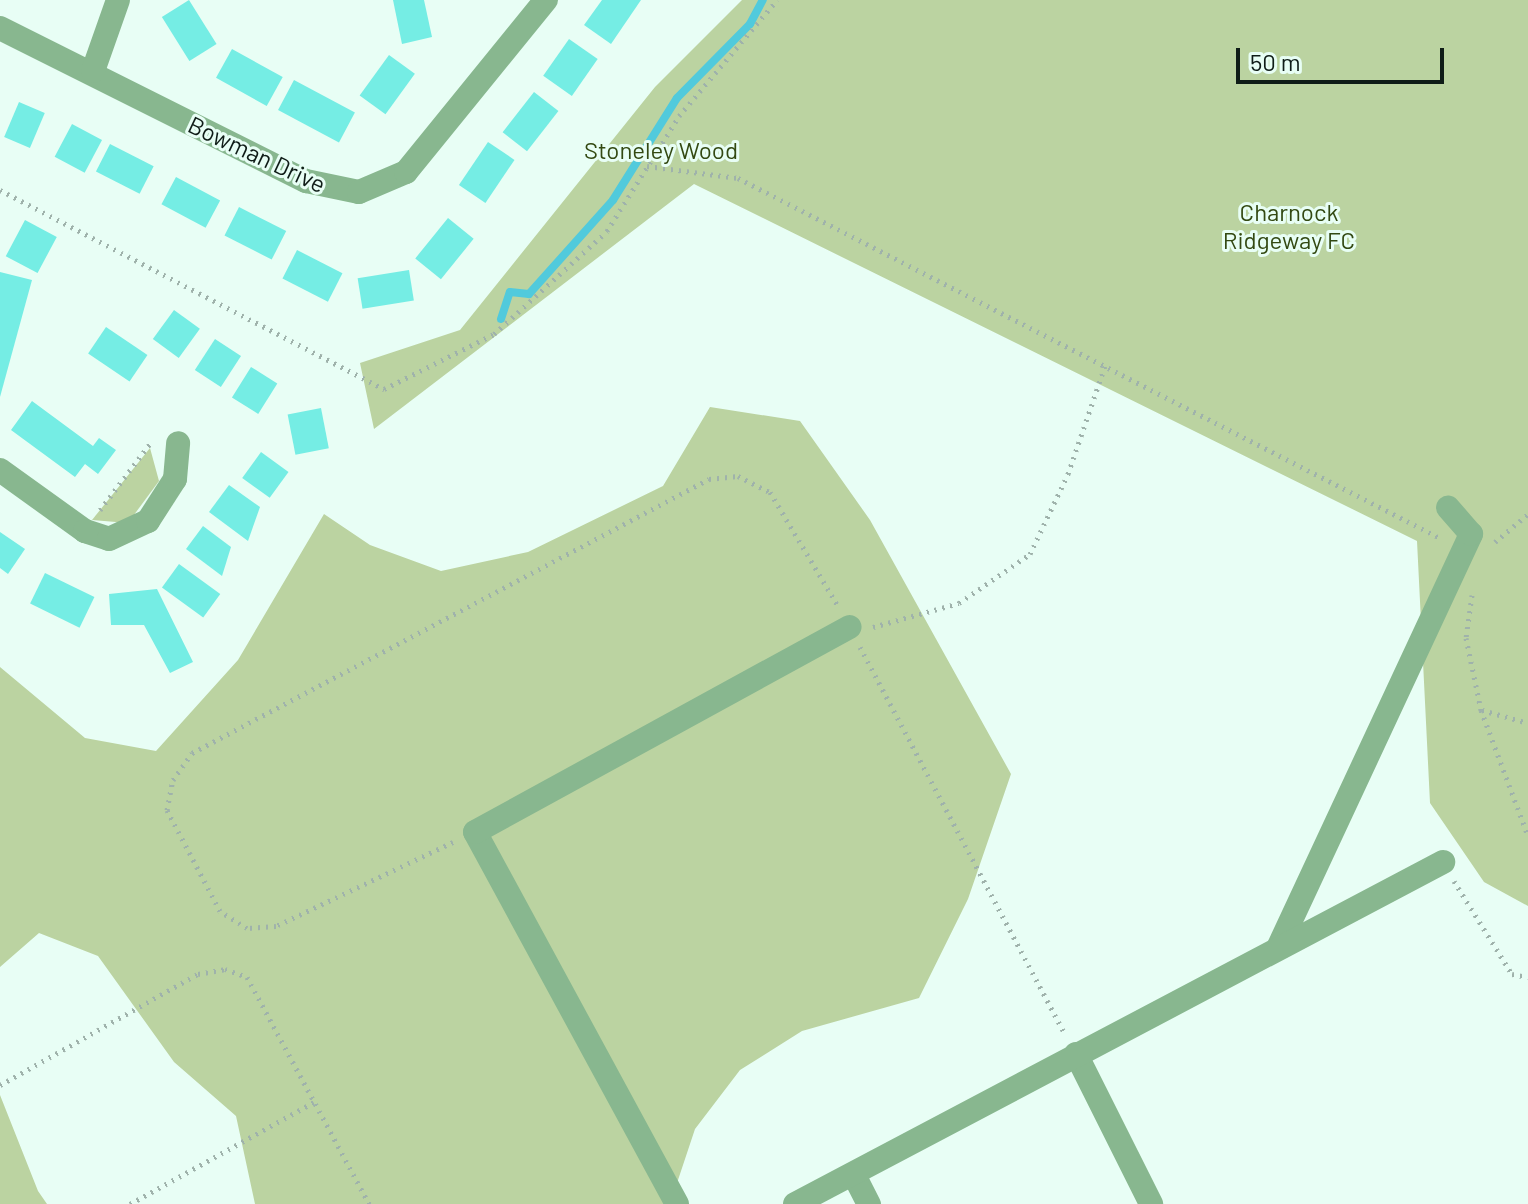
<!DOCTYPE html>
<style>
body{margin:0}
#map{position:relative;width:1528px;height:1204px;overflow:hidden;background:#e8fef5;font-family:Barlow,sans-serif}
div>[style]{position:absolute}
.green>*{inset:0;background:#bbd3a1}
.stream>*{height:8px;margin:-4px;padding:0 4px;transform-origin:4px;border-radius:4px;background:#51cadc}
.building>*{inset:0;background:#75ede4;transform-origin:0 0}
.path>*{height:5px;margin-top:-2.5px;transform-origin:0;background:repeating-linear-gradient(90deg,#9fb2ab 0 2px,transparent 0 8px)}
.minor>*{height:24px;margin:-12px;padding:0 12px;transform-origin:12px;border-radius:12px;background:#88b78f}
span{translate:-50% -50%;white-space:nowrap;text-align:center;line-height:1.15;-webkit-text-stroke:6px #e8fef5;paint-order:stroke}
.park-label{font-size:24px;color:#334912}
.street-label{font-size:24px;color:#0f1c17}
.scale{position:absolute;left:1236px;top:48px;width:208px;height:36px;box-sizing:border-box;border:4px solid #0f1c17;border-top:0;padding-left:10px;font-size:24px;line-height:28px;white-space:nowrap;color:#0f1c17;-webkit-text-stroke:6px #e8fef5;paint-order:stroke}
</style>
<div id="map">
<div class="green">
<div style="clip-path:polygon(742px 0,1528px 0,1528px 906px,1484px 882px,1430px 803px,1417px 541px,694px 184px,374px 429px,360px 363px,460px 330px,655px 87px)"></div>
<div style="clip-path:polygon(710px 407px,800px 421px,870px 520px,1011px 774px,968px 899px,919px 998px,802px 1031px,740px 1070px,695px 1129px,670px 1204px,255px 1204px,236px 1116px,174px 1062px,98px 956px,39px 933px,0 967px,0 667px,85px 738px,156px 751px,238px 660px,324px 514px,370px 545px,441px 571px,528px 552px,663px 486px)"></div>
<div style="clip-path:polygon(150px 448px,159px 481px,128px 523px,92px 520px)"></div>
<div style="clip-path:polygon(0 1095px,38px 1191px,47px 1204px,0 1204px)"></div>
</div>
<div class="stream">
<div style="left:501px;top:319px;width:28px;rotate:-72deg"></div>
<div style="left:510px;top:292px;width:19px;rotate:6deg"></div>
<div style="left:529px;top:294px;width:126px;rotate:-48.2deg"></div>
<div style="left:613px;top:200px;width:120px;rotate:-57.9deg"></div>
<div style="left:677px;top:98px;width:104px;rotate:-45.4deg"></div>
<div style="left:750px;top:24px;width:27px;rotate:-62deg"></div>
</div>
<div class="building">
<div style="left:189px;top:0;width:52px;height:32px;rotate:58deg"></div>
<div style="clip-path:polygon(393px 0,424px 0,432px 37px,402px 44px)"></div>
<div style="clip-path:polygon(602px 0,641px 0,611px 44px,584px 25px)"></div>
<div style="left:569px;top:39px;width:35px;height:45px;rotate:35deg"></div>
<div style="left:232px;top:49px;width:58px;height:33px;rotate:29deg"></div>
<div style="left:389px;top:55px;width:32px;height:50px;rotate:36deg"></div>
<div style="left:294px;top:80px;width:69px;height:34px;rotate:28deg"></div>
<div style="left:534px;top:92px;width:31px;height:51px;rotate:38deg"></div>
<div style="left:19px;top:102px;width:28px;height:38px;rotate:23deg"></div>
<div style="left:72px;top:124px;width:34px;height:37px;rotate:28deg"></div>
<div style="left:488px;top:142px;width:32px;height:52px;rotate:34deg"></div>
<div style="left:110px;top:144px;width:49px;height:31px;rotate:27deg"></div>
<div style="left:176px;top:177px;width:50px;height:31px;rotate:28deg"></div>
<div style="left:239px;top:207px;width:53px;height:32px;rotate:27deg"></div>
<div style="left:448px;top:218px;width:33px;height:52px;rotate:39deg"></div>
<div style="left:25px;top:220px;width:36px;height:41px;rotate:28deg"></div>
<div style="left:297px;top:250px;width:51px;height:32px;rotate:27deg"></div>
<div style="left:409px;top:270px;width:31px;height:52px;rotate:81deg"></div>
<div style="clip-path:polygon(0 272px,32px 280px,0 397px)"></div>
<div style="left:174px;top:310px;width:32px;height:36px;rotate:36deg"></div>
<div style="left:106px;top:327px;width:50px;height:32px;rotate:34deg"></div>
<div style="left:215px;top:339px;width:31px;height:37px;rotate:33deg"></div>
<div style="left:251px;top:367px;width:31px;height:36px;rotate:32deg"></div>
<div style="clip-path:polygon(32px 401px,93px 446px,99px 438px,116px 450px,98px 474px,85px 464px,75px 477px,11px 430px)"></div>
<div style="left:321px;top:408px;width:41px;height:34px;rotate:79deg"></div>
<div style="left:261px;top:452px;width:34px;height:32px;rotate:36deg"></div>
<div style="clip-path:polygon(229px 485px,260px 507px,248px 541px,209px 512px)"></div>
<div style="clip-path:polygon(203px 526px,231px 547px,222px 576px,186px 549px)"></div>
<div style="clip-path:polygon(0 532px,25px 549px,8px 574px,0 568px)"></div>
<div style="left:179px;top:564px;width:51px;height:29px;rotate:36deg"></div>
<div style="left:45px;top:573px;width:55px;height:34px;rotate:26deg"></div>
<div style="clip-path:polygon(157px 589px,193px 662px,170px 673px,144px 625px,111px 625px,109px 594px)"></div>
</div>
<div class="path">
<div style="left:647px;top:166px;width:92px;rotate:7.5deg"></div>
<div style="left:738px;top:178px;width:787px;rotate:27.15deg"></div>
<div style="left:0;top:190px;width:433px;rotate:27.4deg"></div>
<div style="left:384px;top:389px;width:123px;rotate:-26.6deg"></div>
<div style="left:494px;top:334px;width:153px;rotate:-42.3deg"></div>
<div style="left:607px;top:231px;width:136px;rotate:-57.9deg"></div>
<div style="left:679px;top:116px;width:152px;rotate:-49.8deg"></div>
<div style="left:100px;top:510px;width:86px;rotate:-53deg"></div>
<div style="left:1495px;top:542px;width:43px;rotate:-40.3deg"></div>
<div style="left:1472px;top:595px;width:43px;rotate:97.9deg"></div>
<div style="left:1466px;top:638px;width:74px;rotate:78.2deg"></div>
<div style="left:1481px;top:710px;width:134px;rotate:69.5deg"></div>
<div style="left:873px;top:627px;width:89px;rotate:-15.6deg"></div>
<div style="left:959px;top:603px;width:86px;rotate:-34.6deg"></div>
<div style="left:1030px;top:554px;width:89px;rotate:-64.6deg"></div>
<div style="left:1068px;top:474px;width:114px;rotate:-71.1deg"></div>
<div style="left:860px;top:647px;width:438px;rotate:62.1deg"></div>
<div style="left:1482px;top:710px;width:48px;rotate:15.8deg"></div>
<div style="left:453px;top:842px;width:196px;rotate:154.6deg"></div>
<div style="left:276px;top:926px;width:29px;rotate:176deg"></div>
<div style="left:247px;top:928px;width:32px;rotate:-148deg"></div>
<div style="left:220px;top:911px;width:114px;rotate:-117.7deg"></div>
<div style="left:167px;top:810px;width:31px;rotate:-79deg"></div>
<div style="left:173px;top:780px;width:33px;rotate:-55deg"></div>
<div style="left:192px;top:753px;width:585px;rotate:-27.92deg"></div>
<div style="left:709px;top:479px;width:29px;rotate:-6deg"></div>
<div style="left:738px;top:476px;width:36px;rotate:27deg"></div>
<div style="left:770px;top:492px;width:133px;rotate:59.2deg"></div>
<div style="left:1454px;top:881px;width:110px;rotate:58.1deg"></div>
<div style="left:1512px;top:974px;width:16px;rotate:11deg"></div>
<div style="left:0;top:1085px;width:227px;rotate:-29.3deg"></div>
<div style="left:198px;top:974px;width:27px;rotate:-10deg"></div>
<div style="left:225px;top:969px;width:23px;rotate:20deg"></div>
<div style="left:247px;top:977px;width:258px;rotate:61.7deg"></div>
<div style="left:130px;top:1204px;width:210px;rotate:-29deg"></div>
</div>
<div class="minor">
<div style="left:0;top:28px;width:342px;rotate:26.6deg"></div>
<div style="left:306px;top:181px;width:54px;rotate:11.7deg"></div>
<div style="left:359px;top:192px;width:51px;rotate:-23.1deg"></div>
<div style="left:406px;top:172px;width:222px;rotate:-50.9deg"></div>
<div style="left:93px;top:71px;width:75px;rotate:-70.6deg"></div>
<div style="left:0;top:470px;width:105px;rotate:35.7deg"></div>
<div style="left:85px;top:531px;width:25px;rotate:18deg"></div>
<div style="left:109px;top:539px;width:43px;rotate:-24.8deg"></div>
<div style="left:148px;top:521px;width:50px;rotate:-57.3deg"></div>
<div style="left:175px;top:479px;width:36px;rotate:-85deg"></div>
<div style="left:1278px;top:948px;width:457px;rotate:-65deg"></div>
<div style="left:1471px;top:534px;width:35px;rotate:-131deg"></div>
<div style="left:1076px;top:1054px;width:168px;rotate:63.4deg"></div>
<div style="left:854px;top:1175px;width:33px;rotate:63deg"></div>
<div style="left:677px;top:1204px;width:423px;rotate:-118.5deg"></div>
<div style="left:475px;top:832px;width:427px;rotate:-28.7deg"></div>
<div style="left:795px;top:1204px;width:733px;rotate:-27.82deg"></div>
</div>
<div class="park-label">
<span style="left:661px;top:150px">Stoneley Wood</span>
<span style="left:1289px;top:226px">Charnock<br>Ridgeway FC</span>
</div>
<div class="street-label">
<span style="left:257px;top:154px;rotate:25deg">Bowman Drive</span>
</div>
<div class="scale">50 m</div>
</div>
